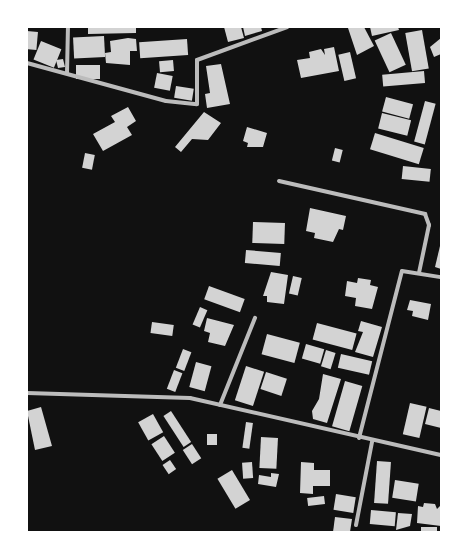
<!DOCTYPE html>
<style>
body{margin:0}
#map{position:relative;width:468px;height:559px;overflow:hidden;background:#111;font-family:Montserrat,sans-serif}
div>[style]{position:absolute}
.building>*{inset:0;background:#d3d3d3;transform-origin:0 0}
.minor>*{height:4px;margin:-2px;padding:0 2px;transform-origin:2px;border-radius:2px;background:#bcbcbc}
span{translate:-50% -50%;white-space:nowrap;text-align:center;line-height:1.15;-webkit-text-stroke:3px #fff;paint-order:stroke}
.frame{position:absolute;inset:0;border:28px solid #fff;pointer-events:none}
</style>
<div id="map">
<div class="building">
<div style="clip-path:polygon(88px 27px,136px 27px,136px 33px,88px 34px)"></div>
<div style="clip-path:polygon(224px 27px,241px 27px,244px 38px,228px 42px)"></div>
<div style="clip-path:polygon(243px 27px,261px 27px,262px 31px,245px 36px)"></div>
<div style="clip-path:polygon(364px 27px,374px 46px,357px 55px,348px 28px)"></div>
<div style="clip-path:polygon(370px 27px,398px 27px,399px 30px,372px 36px)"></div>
<div style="left:422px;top:30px;width:39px;height:17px;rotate:80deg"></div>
<div style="left:27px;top:31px;width:11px;height:18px;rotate:5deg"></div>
<div style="left:391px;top:33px;width:35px;height:18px;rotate:65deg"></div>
<div style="left:104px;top:36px;width:21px;height:31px;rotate:87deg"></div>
<div style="clip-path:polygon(128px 38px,136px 39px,137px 51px,130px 51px,130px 65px,106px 63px,105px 53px,111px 52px,110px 41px)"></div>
<div style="clip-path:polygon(441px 38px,441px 54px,434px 57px,430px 47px)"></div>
<div style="left:187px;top:39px;width:16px;height:48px;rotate:86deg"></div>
<div style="left:41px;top:41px;width:22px;height:20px;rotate:22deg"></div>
<div style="clip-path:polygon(334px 47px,339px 71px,301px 78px,297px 60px,310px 58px,309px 52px,321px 49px,325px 55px,324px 49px)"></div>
<div style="left:350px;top:52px;width:27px;height:12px;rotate:77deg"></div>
<div style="clip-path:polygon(63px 59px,65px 67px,58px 68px,56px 60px)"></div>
<div style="left:173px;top:60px;width:11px;height:14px;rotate:85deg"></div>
<div style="clip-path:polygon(221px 64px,230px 104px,207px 108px,205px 94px,210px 93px,206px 66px)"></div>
<div style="left:76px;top:65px;width:24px;height:14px"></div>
<div style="left:424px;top:71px;width:12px;height:42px;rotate:85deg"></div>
<div style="left:157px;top:73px;width:16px;height:15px;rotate:11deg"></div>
<div style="left:176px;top:86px;width:18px;height:12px;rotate:9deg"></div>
<div style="left:386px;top:97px;width:28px;height:15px;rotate:15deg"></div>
<div style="left:425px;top:101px;width:11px;height:42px;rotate:15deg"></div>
<div style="clip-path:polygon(128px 107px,136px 121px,127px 127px,132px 135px,103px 151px,93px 134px,115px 122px,111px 116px)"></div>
<div style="clip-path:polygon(204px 112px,221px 123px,208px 140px,192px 139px,181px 152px,175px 147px)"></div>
<div style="left:382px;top:113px;width:30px;height:16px;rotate:14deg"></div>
<div style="clip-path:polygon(247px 127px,267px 133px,263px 147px,247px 147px,248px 143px,243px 141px)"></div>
<div style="left:375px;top:133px;width:51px;height:17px;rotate:17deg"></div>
<div style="left:335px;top:148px;width:8px;height:13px;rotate:14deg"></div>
<div style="left:85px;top:153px;width:10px;height:15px;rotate:11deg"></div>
<div style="left:403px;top:166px;width:28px;height:13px;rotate:6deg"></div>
<div style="clip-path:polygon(310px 208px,346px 216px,343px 230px,339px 229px,333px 242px,314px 238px,315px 233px,306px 231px)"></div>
<div style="left:253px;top:222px;width:32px;height:21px;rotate:2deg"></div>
<div style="clip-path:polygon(440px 246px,441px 246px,441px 269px,435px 267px)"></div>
<div style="left:246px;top:250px;width:35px;height:13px;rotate:5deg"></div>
<div style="clip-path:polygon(271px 272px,288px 275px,284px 304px,267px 302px,267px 296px,263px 296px)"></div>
<div style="left:293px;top:276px;width:9px;height:18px;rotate:13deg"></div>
<div style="clip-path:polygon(358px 278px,371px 280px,370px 285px,378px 287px,372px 309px,355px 306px,356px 298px,345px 296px,347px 281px,357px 283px)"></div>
<div style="left:209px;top:286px;width:38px;height:14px;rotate:20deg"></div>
<div style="clip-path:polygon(410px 300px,431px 304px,428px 320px,412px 316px,413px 311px,407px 310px)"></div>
<div style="left:200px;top:307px;width:8px;height:19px;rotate:23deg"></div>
<div style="clip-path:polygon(207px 318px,234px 325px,225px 346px,208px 342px,210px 333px,204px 331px)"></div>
<div style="clip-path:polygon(361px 321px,382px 327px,373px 357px,355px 352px,363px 332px,358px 331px)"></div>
<div style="left:152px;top:322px;width:22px;height:11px;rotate:8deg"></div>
<div style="left:317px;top:323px;width:41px;height:17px;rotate:15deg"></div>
<div style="left:267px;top:334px;width:34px;height:21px;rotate:15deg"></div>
<div style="left:306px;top:344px;width:19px;height:15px;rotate:16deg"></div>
<div style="left:183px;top:349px;width:9px;height:20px;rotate:21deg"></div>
<div style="left:326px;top:350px;width:10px;height:17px;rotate:17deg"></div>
<div style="left:341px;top:354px;width:32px;height:14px;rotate:13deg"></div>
<div style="left:196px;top:362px;width:16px;height:26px;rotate:15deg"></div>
<div style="left:246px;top:366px;width:19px;height:36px;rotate:18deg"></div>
<div style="left:174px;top:370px;width:9px;height:20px;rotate:21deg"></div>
<div style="left:266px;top:372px;width:22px;height:18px;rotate:18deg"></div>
<div style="clip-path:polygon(323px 374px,341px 379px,327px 423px,313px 419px,312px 411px,319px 399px)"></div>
<div style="left:345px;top:381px;width:18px;height:47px;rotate:16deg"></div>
<div style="left:410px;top:403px;width:17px;height:32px;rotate:13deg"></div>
<div style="clip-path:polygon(41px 407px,52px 446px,35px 450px,27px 411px)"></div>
<div style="clip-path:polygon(429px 408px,441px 411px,441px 428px,425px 424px)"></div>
<div style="left:171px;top:411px;width:37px;height:9px;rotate:57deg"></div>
<div style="left:153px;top:414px;width:21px;height:17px;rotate:61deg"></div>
<div style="left:246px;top:422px;width:7px;height:26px;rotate:8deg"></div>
<div style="left:207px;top:434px;width:10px;height:11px"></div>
<div style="left:164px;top:436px;width:20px;height:15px;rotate:57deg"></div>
<div style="left:261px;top:437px;width:17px;height:31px;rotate:3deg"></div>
<div style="left:192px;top:444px;width:17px;height:11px;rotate:57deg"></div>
<div style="left:170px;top:460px;width:11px;height:9px;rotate:56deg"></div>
<div style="left:377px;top:461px;width:14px;height:42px;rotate:4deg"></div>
<div style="left:252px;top:462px;width:16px;height:10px;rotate:86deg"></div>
<div style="clip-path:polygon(301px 462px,314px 463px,314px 470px,330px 470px,330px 486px,313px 486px,313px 494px,300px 493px)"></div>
<div style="left:232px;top:470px;width:35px;height:17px;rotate:59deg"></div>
<div style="clip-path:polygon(271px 473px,279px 474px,276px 487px,258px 484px,259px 475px,271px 477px)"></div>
<div style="left:395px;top:480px;width:24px;height:18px;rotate:9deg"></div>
<div style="left:336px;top:494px;width:20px;height:16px;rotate:9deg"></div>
<div style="left:324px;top:496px;width:8px;height:17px;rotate:83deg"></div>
<div style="clip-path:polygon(424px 503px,435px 504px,437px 509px,441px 505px,441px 526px,417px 523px,418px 506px,423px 507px)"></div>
<div style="left:371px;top:510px;width:25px;height:14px;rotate:5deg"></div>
<div style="clip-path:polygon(398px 513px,412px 514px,410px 526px,396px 530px)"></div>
<div style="clip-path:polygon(335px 517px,352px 519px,350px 532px,333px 532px)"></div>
<div style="left:421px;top:527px;width:16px;height:5px"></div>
</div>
<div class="minor">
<div style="left:27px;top:63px;width:144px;rotate:15.3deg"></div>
<div style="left:166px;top:101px;width:31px;rotate:6deg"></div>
<div style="left:197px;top:104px;width:44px;rotate:-90deg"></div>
<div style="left:197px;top:60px;width:96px;rotate:-20.1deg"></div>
<div style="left:67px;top:73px;width:46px;rotate:-88.8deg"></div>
<div style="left:279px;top:181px;width:150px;rotate:12.7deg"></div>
<div style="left:425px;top:214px;width:12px;rotate:70deg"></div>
<div style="left:429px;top:225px;width:49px;rotate:101.8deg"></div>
<div style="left:27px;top:393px;width:163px;rotate:1.8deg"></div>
<div style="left:190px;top:398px;width:257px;rotate:12.8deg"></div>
<div style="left:220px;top:405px;width:94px;rotate:-68.1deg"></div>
<div style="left:359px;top:438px;width:172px;rotate:-75.6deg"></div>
<div style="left:402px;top:271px;width:39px;rotate:9deg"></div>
<div style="left:356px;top:525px;width:85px;rotate:-79.1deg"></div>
</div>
<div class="frame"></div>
</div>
